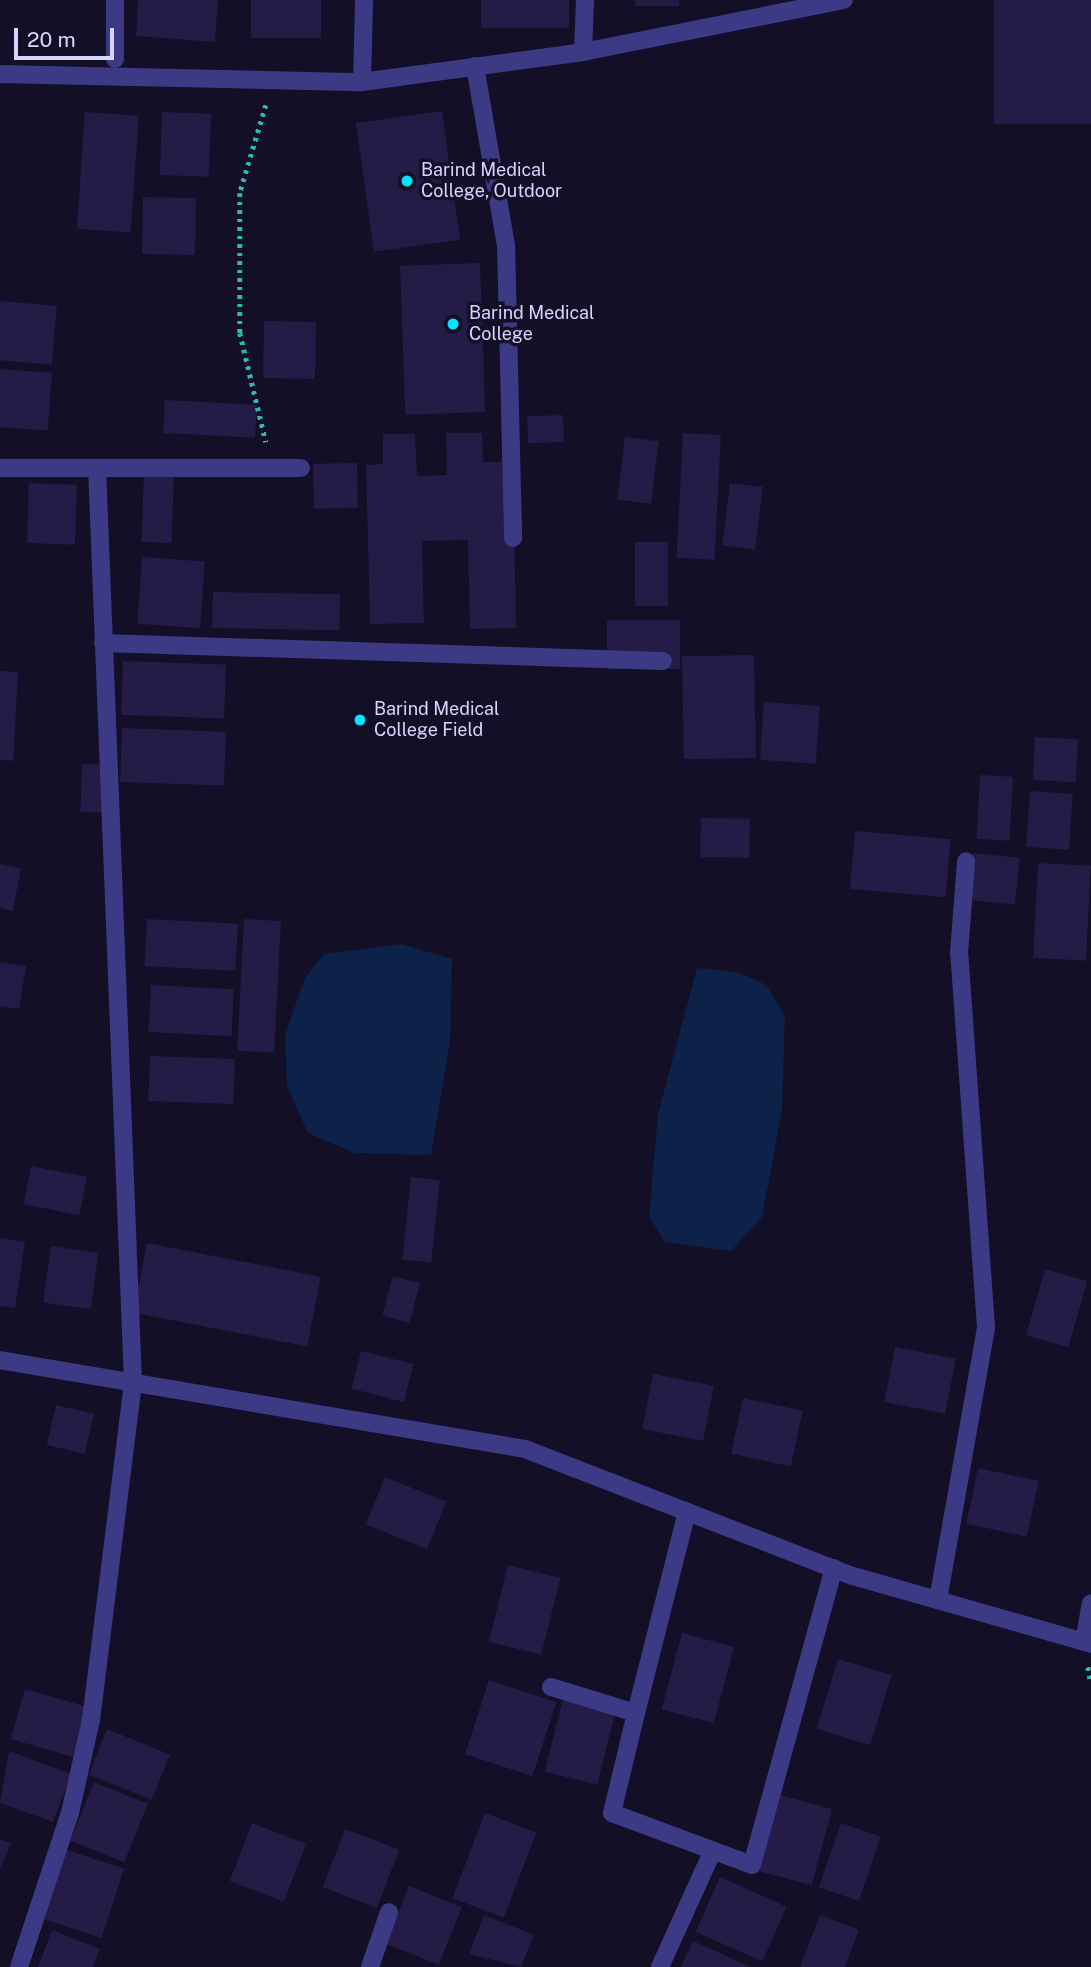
<!DOCTYPE html>
<style>
body{margin:0}
#map{position:relative;width:1091px;height:1967px;overflow:hidden;background:#130f26;font-family:"Public Sans",sans-serif}
div>[style]{position:absolute}
.water>*{inset:0;background:#0c2248}
.building>*{inset:0;background:#241b47;transform-origin:0 0}
.path>*{height:4.5px;margin-top:-2.25px;transform-origin:0;background:repeating-linear-gradient(90deg,#2fb8b0 0 3.5px,transparent 0 8.5px)}
.minor>*{height:18px;margin:-9px;padding:0 9px;transform-origin:9px;border-radius:9px;background:#3d3a85}
.dots>*{width:19px;height:19px;translate:-50% -50%;box-sizing:border-box;border:4px solid #130f26;border-radius:50%}
span{translate:-50% -50%;white-space:nowrap;text-align:center;line-height:1.15;-webkit-text-stroke:7px #130f26;paint-order:stroke}
.poi-label{font-size:18px;color:#d9d4ff}
.left{translate:0 -50%;text-align:left}
.scale{position:absolute;left:14px;top:28px;width:100px;height:32px;box-sizing:border-box;border:4px solid #d9d4ff;border-top:0;padding-left:9px;font-size:21px;line-height:24px;white-space:nowrap;color:#d9d4ff;-webkit-text-stroke:5px #130f26;paint-order:stroke}
</style>
<div id="map">
<div class="water">
<div style="clip-path:polygon(401px 944px,452px 959px,450px 1042px,431px 1155px,355px 1153px,308px 1133px,287px 1086px,285px 1035px,305px 978px,324px 954px)"></div>
<div style="clip-path:polygon(697px 968px,736px 972px,767px 985px,785px 1017px,782px 1110px,762px 1217px,731px 1251px,665px 1242px,649px 1217px,658px 1114px)"></div>
</div>
<div class="building">
<div style="clip-path:polygon(138px 0,218px 0,215px 42px,136px 36px)"></div>
<div style="left:251px;top:0;width:70px;height:38px"></div>
<div style="left:481px;top:0;width:88px;height:28px"></div>
<div style="left:635px;top:0;width:44px;height:6px"></div>
<div style="left:994px;top:0;width:97px;height:124px"></div>
<div style="left:442px;top:111px;width:130px;height:87px;rotate:82deg"></div>
<div style="left:85px;top:112px;width:54px;height:117px;rotate:4deg"></div>
<div style="left:162px;top:112px;width:49px;height:63px;rotate:2deg"></div>
<div style="left:143px;top:197px;width:53px;height:57px;rotate:1deg"></div>
<div style="left:480px;top:263px;width:149px;height:80px;rotate:88deg"></div>
<div style="left:0;top:301px;width:57px;height:59px;rotate:5deg"></div>
<div style="left:264px;top:321px;width:52px;height:57px;rotate:1deg"></div>
<div style="left:0;top:369px;width:52px;height:58px;rotate:4deg"></div>
<div style="left:165px;top:400px;width:92px;height:33px;rotate:3deg"></div>
<div style="left:563px;top:415px;width:27px;height:36px;rotate:88deg"></div>
<div style="clip-path:polygon(446px 433px,482px 433px,483px 462px,513px 462px,516px 628px,470px 629px,468px 540px,422px 541px,424px 623px,370px 624px,366px 465px,383px 464px,383px 434px,415px 434px,417px 476px,447px 475px)"></div>
<div style="left:683px;top:433px;width:38px;height:125px;rotate:3deg"></div>
<div style="left:625px;top:437px;width:34px;height:63px;rotate:7deg"></div>
<div style="left:357px;top:463px;width:45px;height:44px;rotate:89deg"></div>
<div style="left:144px;top:471px;width:30px;height:71px;rotate:2deg"></div>
<div style="left:29px;top:483px;width:48px;height:60px;rotate:2deg"></div>
<div style="left:730px;top:483px;width:33px;height:63px;rotate:7deg"></div>
<div style="left:635px;top:542px;width:33px;height:64px"></div>
<div style="left:142px;top:557px;width:63px;height:67px;rotate:4deg"></div>
<div style="left:213px;top:592px;width:127px;height:36px;rotate:1deg"></div>
<div style="left:607px;top:620px;width:73px;height:49px"></div>
<div style="left:754px;top:655px;width:103px;height:72px;rotate:89deg"></div>
<div style="left:123px;top:661px;width:103px;height:54px;rotate:2deg"></div>
<div style="left:0;top:671px;width:18px;height:89px;rotate:3deg"></div>
<div style="left:764px;top:702px;width:56px;height:58px;rotate:4deg"></div>
<div style="left:122px;top:728px;width:104px;height:54px;rotate:2deg"></div>
<div style="left:1035px;top:737px;width:43px;height:43px;rotate:3deg"></div>
<div style="left:82px;top:764px;width:25px;height:48px;rotate:2deg"></div>
<div style="left:980px;top:775px;width:33px;height:64px;rotate:3deg"></div>
<div style="left:1030px;top:791px;width:43px;height:56px;rotate:4deg"></div>
<div style="left:701px;top:818px;width:49px;height:39px;rotate:1deg"></div>
<div style="left:855px;top:831px;width:96px;height:58px;rotate:5deg"></div>
<div style="left:973px;top:853px;width:47px;height:47px;rotate:6deg"></div>
<div style="left:1038px;top:863px;width:53px;height:95px;rotate:3deg"></div>
<div style="clip-path:polygon(0 864px,21px 868px,13px 911px,0 908px)"></div>
<div style="left:147px;top:919px;width:91px;height:47px;rotate:3deg"></div>
<div style="left:244px;top:919px;width:37px;height:132px;rotate:3deg"></div>
<div style="clip-path:polygon(0 962px,26px 966px,19px 1009px,0 1006px)"></div>
<div style="left:151px;top:985px;width:83px;height:47px;rotate:3deg"></div>
<div style="left:150px;top:1056px;width:85px;height:45px;rotate:2deg"></div>
<div style="left:31px;top:1166px;width:57px;height:39px;rotate:11deg"></div>
<div style="left:411px;top:1177px;width:29px;height:83px;rotate:6deg"></div>
<div style="clip-path:polygon(0 1238px,25px 1242px,15px 1308px,0 1306px)"></div>
<div style="left:147px;top:1243px;width:177px;height:71px;rotate:11deg"></div>
<div style="left:51px;top:1246px;width:48px;height:57px;rotate:8deg"></div>
<div style="left:1045px;top:1269px;width:44px;height:69px;rotate:16deg"></div>
<div style="left:393px;top:1276px;width:28px;height:41px;rotate:15deg"></div>
<div style="left:895px;top:1347px;width:62px;height:56px;rotate:11deg"></div>
<div style="left:361px;top:1351px;width:54px;height:39px;rotate:14deg"></div>
<div style="left:653px;top:1374px;width:62px;height:56px;rotate:11deg"></div>
<div style="left:743px;top:1398px;width:61px;height:57px;rotate:12deg"></div>
<div style="left:56px;top:1405px;width:39px;height:41px;rotate:13deg"></div>
<div style="left:978px;top:1468px;width:62px;height:57px;rotate:12deg"></div>
<div style="left:385px;top:1477px;width:66px;height:51px;rotate:22deg"></div>
<div style="left:508px;top:1565px;width:54px;height:79px;rotate:14deg"></div>
<div style="left:682px;top:1633px;width:54px;height:79px;rotate:15deg"></div>
<div style="left:838px;top:1659px;width:56px;height:73px;rotate:17deg"></div>
<div style="left:489px;top:1680px;width:71px;height:78px;rotate:18deg"></div>
<div style="left:25px;top:1689px;width:66px;height:52px;rotate:16deg"></div>
<div style="left:564px;top:1695px;width:54px;height:79px;rotate:14deg"></div>
<div style="left:107px;top:1729px;width:68px;height:49px;rotate:22deg"></div>
<div style="clip-path:polygon(9px 1751px,71px 1774px,53px 1822px,0 1803px)"></div>
<div style="left:94px;top:1782px;width:58px;height:63px;rotate:22deg"></div>
<div style="left:780px;top:1795px;width:54px;height:79px;rotate:15deg"></div>
<div style="left:485px;top:1813px;width:55px;height:91px;rotate:21deg"></div>
<div style="left:252px;top:1823px;width:58px;height:62px;rotate:21deg"></div>
<div style="left:841px;top:1823px;width:42px;height:68px;rotate:19deg"></div>
<div style="left:345px;top:1829px;width:58px;height:62px;rotate:21deg"></div>
<div style="clip-path:polygon(0 1839px,11px 1843px,0 1870px)"></div>
<div style="left:67px;top:1850px;width:60px;height:73px;rotate:18deg"></div>
<div style="left:720px;top:1877px;width:73px;height:60px;rotate:24deg"></div>
<div style="left:409px;top:1886px;width:57px;height:62px;rotate:22deg"></div>
<div style="clip-path:polygon(484px 1915px,534px 1935px,521px 1967px,469px 1954px)"></div>
<div style="clip-path:polygon(820px 1915px,859px 1930px,845px 1967px,800px 1967px)"></div>
<div style="clip-path:polygon(52px 1930px,100px 1949px,93px 1967px,38px 1967px)"></div>
<div style="clip-path:polygon(693px 1941px,751px 1967px,681px 1967px)"></div>
</div>
<div class="path">
<div style="left:266px;top:105px;width:92px;rotate:106.5deg"></div>
<div style="left:240px;top:193px;width:140px;rotate:90deg"></div>
<div style="left:240px;top:333px;width:112px;rotate:76.6deg"></div>
<div style="left:1088px;top:1667px;width:15px;rotate:79deg"></div>
</div>
<div class="minor">
<div style="left:583px;top:52px;width:52px;rotate:-87.8deg"></div>
<div style="left:115px;top:59px;width:59px;rotate:-90deg"></div>
<div style="left:475px;top:66px;width:182px;rotate:80.2deg"></div>
<div style="left:506px;top:245px;width:293px;rotate:88.6deg"></div>
<div style="left:0;top:74px;width:362px;rotate:1.3deg"></div>
<div style="left:362px;top:82px;width:223px;rotate:-7.7deg"></div>
<div style="left:583px;top:52px;width:266px;rotate:-11.3deg"></div>
<div style="left:362px;top:82px;width:82px;rotate:-88.6deg"></div>
<div style="left:0;top:468px;width:301px"></div>
<div style="left:103px;top:643px;width:560px;rotate:1.84deg"></div>
<div style="left:0;top:1360px;width:532px;rotate:9.62deg"></div>
<div style="left:525px;top:1449px;width:352px;rotate:21.2deg"></div>
<div style="left:853px;top:1576px;width:248px;rotate:15.9deg"></div>
<div style="left:938px;top:1600px;width:277px;rotate:-80deg"></div>
<div style="left:986px;top:1327px;width:375px;rotate:-94.1deg"></div>
<div style="left:959px;top:953px;width:92px;rotate:-85.6deg"></div>
<div style="left:1084px;top:1642px;width:39px;rotate:-80deg"></div>
<div style="left:551px;top:1687px;width:89px;rotate:17deg"></div>
<div style="left:636px;top:1713px;width:208px;rotate:-75.8deg"></div>
<div style="left:636px;top:1713px;width:103px;rotate:103.5deg"></div>
<div style="left:612px;top:1813px;width:149px;rotate:20.4deg"></div>
<div style="left:752px;top:1865px;width:308px;rotate:-74.6deg"></div>
<div style="left:19px;top:1967px;width:162px;rotate:-71.7deg"></div>
<div style="left:70px;top:1813px;width:95px;rotate:-77.3deg"></div>
<div style="left:91px;top:1720px;width:340px;rotate:-82.9deg"></div>
<div style="left:133px;top:1383px;width:916px;rotate:-92.25deg"></div>
<div style="left:370px;top:1967px;width:58px;rotate:-70.9deg"></div>
<div style="left:660px;top:1967px;width:128px;rotate:-65.6deg"></div>
</div>
<div class="dots">
<div style="left:407px;top:181px;background:#00e5ff"></div>
<div style="left:453px;top:324px;background:#00e5ff"></div>
<div style="left:360px;top:720px;background:#00e5ff"></div>
</div>
<div class="poi-label">
<span class="left" style="left:421px;top:181px">Barind Medical<br>College, Outdoor</span>
<span class="left" style="left:469px;top:324px">Barind Medical<br>College</span>
<span class="left" style="left:374px;top:720px">Barind Medical<br>College Field</span>
</div>
<div class="scale">20 m</div>
</div>
